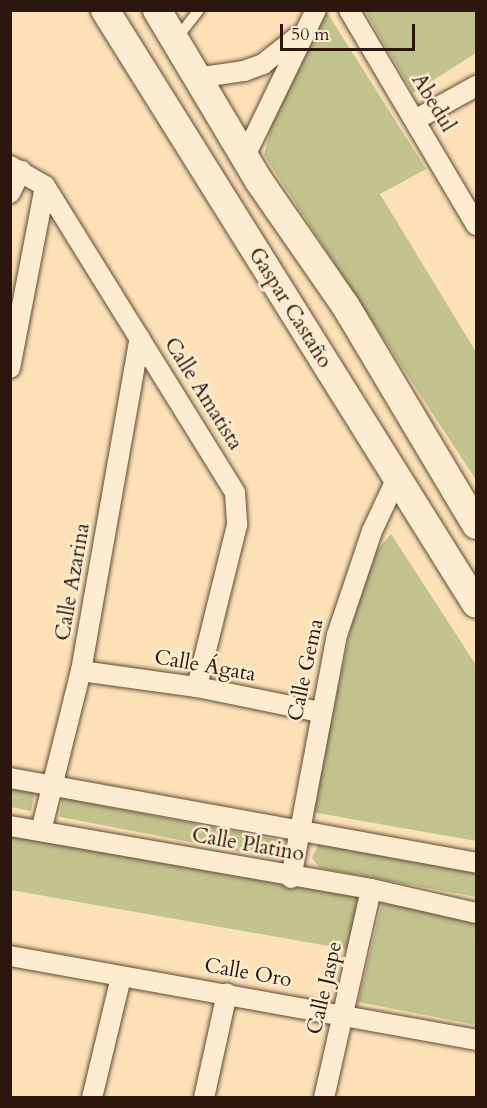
<!DOCTYPE html>
<meta charset="utf-8">
<style>
body{margin:0}
#map{position:relative;width:487px;height:1108px;overflow:hidden;background:#fce1b6;font-family:Cardo,serif}
div>[style]{position:absolute}
.green>*{inset:0;background:#c2c28c;transform-origin:0 0}
.roads{filter:drop-shadow(0 0 2px #614a37) drop-shadow(0 0 2px #614a37)}
.lane>*{height:10px;margin:-5px;padding:0 5px;transform-origin:5px;border-radius:5px;background:#fdecd0}
.street>*{height:20px;margin:-10px;padding:0 10px;transform-origin:10px;border-radius:10px;background:#fdecd0}
.secondary>*{height:28px;margin:-14px;padding:0 14px;transform-origin:14px;border-radius:14px;background:#fdecd0}
span{translate:-50% -50%;white-space:nowrap;text-align:center;line-height:1.15;-webkit-text-stroke:5px #fdecd0;paint-order:stroke}
.street-label{font-size:21px;color:#2d170d}
.frame{position:absolute;inset:0;border:12px solid #2d170d;pointer-events:none}
.scale{position:absolute;left:280px;top:24px;width:135px;height:27px;box-sizing:border-box;border:3px solid #2d170d;border-top:0;padding-left:8px;font-size:18px;line-height:21px;white-space:nowrap;color:#2d170d;-webkit-text-stroke:4px #fdecd0;paint-order:stroke}
</style>
<div id="map">
<div class="green">
<div style="clip-path:polygon(326px 11px,426px 169px,380px 194px,476px 352px,476px 480px,264px 155px,282px 81px)"></div>
<div style="clip-path:polygon(365px 11px,476px 11px,476px 53px,413px 93px)"></div>
<div style="clip-path:polygon(391px 534px,476px 665px,476px 841px,312px 812px,351px 627px,377px 550px)"></div>
<div style="clip-path:polygon(10px 786px,35px 791px,31px 811px,11px 807px)"></div>
<div style="left:63px;top:798px;width:224px;height:19px;rotate:11deg"></div>
<div style="left:10px;top:836px;width:354px;height:53px;rotate:10deg"></div>
<div style="clip-path:polygon(319px 844px,476px 873px,476px 897px,320px 868px,312px 858px)"></div>
<div style="clip-path:polygon(382px 903px,476px 921px,476px 1025px,358px 1002px)"></div>
</div>
<div class="roads">
<div class="lane">
<div style="left:177px;top:38px;width:36px;rotate:-52deg"></div>
</div>
<div class="street">
<div style="left:349px;top:10px;width:250px;rotate:59.4deg"></div>
<div style="left:196px;top:78px;width:49px;rotate:-8.3deg"></div>
<div style="left:244px;top:71px;width:20px;rotate:-20deg"></div>
<div style="left:263px;top:64px;width:43px;rotate:-38.5deg"></div>
<div style="left:415px;top:120px;width:70px;rotate:-29.1deg"></div>
<div style="left:245px;top:156px;width:162px;rotate:-64.1deg"></div>
<div style="left:10px;top:166px;width:40px;rotate:29.7deg"></div>
<div style="left:45px;top:186px;width:361px;rotate:58.2deg"></div>
<div style="left:235px;top:493px;width:32px;rotate:86deg"></div>
<div style="left:237px;top:525px;width:167px;rotate:103.9deg"></div>
<div style="left:10px;top:193px;width:25px;rotate:-63deg"></div>
<div style="left:10px;top:368px;width:185px;rotate:-79.1deg"></div>
<div style="left:81px;top:671px;width:117px;rotate:7.9deg"></div>
<div style="left:197px;top:687px;width:126px;rotate:11.5deg"></div>
<div style="left:10px;top:778px;width:474px;rotate:10.3deg"></div>
<div style="left:10px;top:826px;width:366px;rotate:9.9deg"></div>
<div style="left:371px;top:889px;width:108px;rotate:12.9deg"></div>
<div style="left:41px;top:831px;width:165px;rotate:-76deg"></div>
<div style="left:81px;top:671px;width:338px;rotate:-80deg"></div>
<div style="left:291px;top:878px;width:247px;rotate:-79.3deg"></div>
<div style="left:337px;top:635px;width:110px;rotate:-71.4deg"></div>
<div style="left:372px;top:531px;width:56px;rotate:-64.8deg"></div>
<div style="left:10px;top:956px;width:474px;rotate:10.2deg"></div>
<div style="left:92px;top:1098px;width:124px;rotate:-76.5deg"></div>
<div style="left:204px;top:1098px;width:107px;rotate:-77.6deg"></div>
<div style="left:324px;top:1098px;width:214px;rotate:-77.3deg"></div>
</div>
<div class="secondary">
<div style="left:105px;top:10px;width:700px;rotate:58.01deg"></div>
<div style="left:157px;top:10px;width:199px;rotate:59.2deg"></div>
<div style="left:259px;top:181px;width:151px;rotate:55.3deg"></div>
<div style="left:345px;top:305px;width:256px;rotate:59.2deg"></div>
</div>
</div>
<div class="street-label">
<span style="left:433px;top:103px;rotate:59deg">Abedul</span>
<span style="left:290px;top:308px;rotate:58deg">Gaspar Castaño</span>
<span style="left:203px;top:394px;rotate:58deg">Calle Amatista</span>
<span style="left:73px;top:582px;rotate:-80deg">Calle Azarina</span>
<span style="left:205px;top:666px;rotate:10deg">Calle Ágata</span>
<span style="left:306px;top:670px;rotate:-78deg">Calle Gema</span>
<span style="left:248px;top:845px;rotate:10deg">Calle Platino</span>
<span style="left:248px;top:973px;rotate:10deg">Calle Oro</span>
<span style="left:325px;top:988px;rotate:-77deg">Calle Jaspe</span>
</div>
<div class="frame"></div>
<div class="scale">50 m</div>
</div>
